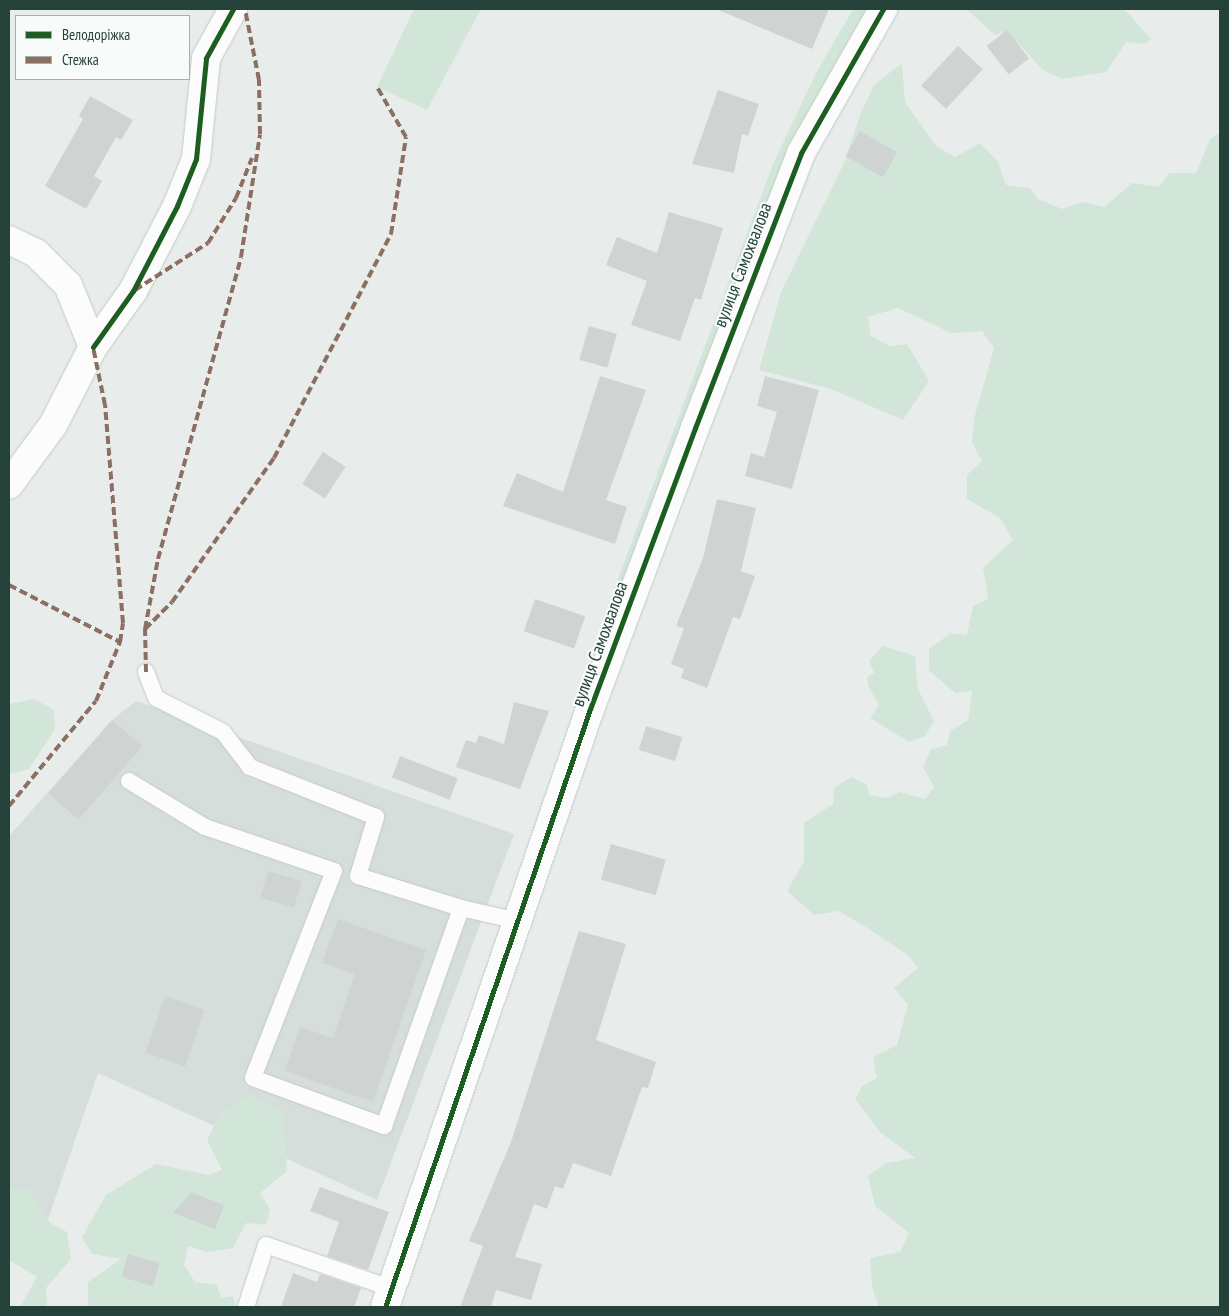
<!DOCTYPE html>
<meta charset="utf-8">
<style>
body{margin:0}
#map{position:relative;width:1229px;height:1316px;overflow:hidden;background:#e8edeb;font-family:"PT Sans Narrow",sans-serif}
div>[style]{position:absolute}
.built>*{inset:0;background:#d6dedb}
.green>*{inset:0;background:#d1e6d8}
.building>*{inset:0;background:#cfd4d2;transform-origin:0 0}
.roads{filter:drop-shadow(0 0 1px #c5cac8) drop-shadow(0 0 1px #c5cac8)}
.service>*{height:16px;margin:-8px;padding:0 8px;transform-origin:8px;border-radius:8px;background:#fcfcfc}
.minor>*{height:28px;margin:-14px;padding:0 14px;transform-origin:14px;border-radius:14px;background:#fcfcfc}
.quiet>*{height:4px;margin-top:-2px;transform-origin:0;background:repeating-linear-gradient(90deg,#8d6e63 0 8px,transparent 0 12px)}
.cycleway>*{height:5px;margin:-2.5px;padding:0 2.5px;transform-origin:2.5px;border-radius:2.5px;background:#1b5e20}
span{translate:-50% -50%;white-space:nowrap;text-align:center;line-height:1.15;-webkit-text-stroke:4px #f7fbf9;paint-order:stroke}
.street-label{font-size:18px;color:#24423a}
.frame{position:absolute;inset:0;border:10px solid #24423a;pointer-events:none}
.legend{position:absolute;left:15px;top:15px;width:175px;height:65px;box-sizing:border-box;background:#f7fbf9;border:1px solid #a3b1ad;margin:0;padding:6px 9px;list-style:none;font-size:15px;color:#24423a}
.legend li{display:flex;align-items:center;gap:10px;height:25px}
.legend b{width:25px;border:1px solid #a3b1ad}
</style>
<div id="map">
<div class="built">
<div style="clip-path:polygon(136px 701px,514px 834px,377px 1200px,98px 1073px,42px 1237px,9px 1226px,9px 836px,112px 720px)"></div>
</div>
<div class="green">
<div style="clip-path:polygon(414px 9px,481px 9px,427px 110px,377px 87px)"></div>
<div style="clip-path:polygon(853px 9px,875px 9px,623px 601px,610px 600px,773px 164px,816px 73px)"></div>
<div style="clip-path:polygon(966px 9px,1124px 9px,1151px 39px,1144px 44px,1126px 42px,1106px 72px,1063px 79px,1043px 70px,1007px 31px,995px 35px)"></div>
<div style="clip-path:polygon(902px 63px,905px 102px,937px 147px,955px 157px,980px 143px,998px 162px,1006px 185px,1030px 188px,1038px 199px,1062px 209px,1083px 202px,1104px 207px,1132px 183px,1159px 187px,1169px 173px,1196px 173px,1210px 139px,1220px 133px,1220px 1307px,879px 1307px,872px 1287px,870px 1258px,900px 1252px,909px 1233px,875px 1206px,868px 1176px,886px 1163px,915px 1158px,880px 1132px,855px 1099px,862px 1086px,877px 1078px,873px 1057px,897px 1045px,908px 1005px,894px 988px,918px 968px,909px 956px,869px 929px,839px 911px,814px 915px,787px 891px,804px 862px,804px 823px,833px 804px,834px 788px,851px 777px,867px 785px,869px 795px,888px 798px,899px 792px,925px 799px,934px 787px,923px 767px,931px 749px,947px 745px,950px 731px,968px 720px,972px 691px,955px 693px,929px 670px,929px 649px,951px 633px,967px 635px,973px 606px,988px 599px,983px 568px,1013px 540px,1000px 518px,967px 499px,967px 475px,982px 461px,972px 442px,974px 419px,994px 348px,982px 331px,951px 333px,898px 308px,868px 317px,871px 336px,890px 346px,907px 344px,929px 381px,903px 420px,831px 389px,759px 370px,781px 292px,844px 163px,860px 115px,874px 85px)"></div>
<div style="clip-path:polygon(883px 646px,915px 656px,918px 689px,934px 721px,925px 736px,909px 742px,870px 718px,879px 705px,868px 686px,867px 677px,874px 673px,869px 661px)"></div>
<div style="clip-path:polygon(34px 699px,54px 710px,55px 729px,29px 769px,9px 774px,9px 704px)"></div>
<div style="clip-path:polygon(250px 1095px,283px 1112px,287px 1171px,260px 1193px,270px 1209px,266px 1225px,246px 1223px,233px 1248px,207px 1252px,188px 1246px,184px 1265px,195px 1282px,217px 1285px,221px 1298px,233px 1296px,236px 1307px,88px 1307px,88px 1282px,121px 1259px,92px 1254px,82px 1237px,106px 1195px,156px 1164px,209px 1175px,222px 1170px,207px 1140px,220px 1113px)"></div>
<div style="clip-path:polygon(9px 1188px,28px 1189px,50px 1223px,67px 1232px,71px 1259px,46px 1288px,47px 1307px,20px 1307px,37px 1277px,9px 1260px)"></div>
</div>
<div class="building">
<div style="clip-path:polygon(716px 9px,829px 9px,812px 49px)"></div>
<div style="left:1007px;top:30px;width:36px;height:26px;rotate:52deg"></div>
<div style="left:958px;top:46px;width:34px;height:54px;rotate:43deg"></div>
<div style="clip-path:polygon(718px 90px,759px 104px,748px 136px,742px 134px,734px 173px,692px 164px)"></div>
<div style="clip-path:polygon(90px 96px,133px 120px,121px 140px,116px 137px,94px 176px,102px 181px,86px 209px,45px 186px,83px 119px,79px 116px)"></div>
<div style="left:860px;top:131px;width:43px;height:29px;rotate:30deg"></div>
<div style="clip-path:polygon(669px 212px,723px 228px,701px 300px,695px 298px,680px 341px,631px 325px,647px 281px,606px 265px,617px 237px,657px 253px)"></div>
<div style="left:589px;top:326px;width:29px;height:35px;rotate:16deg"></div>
<div style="clip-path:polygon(600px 376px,646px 390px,606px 500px,627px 507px,615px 544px,503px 506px,517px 473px,563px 492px)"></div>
<div style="clip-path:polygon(765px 376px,819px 390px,792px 489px,745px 476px,751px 453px,764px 457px,777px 412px,757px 406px)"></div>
<div style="left:323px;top:452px;width:27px;height:38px;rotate:33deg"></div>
<div style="clip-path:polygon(717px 499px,756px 508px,741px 571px,755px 576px,740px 619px,733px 617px,707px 688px,681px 678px,684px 669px,671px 664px,684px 628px,676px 626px,703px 558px)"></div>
<div style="left:535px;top:599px;width:53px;height:34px;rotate:19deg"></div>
<div style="clip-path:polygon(514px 702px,549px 711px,520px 789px,456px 767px,466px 740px,476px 743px,479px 735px,504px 744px)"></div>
<div style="left:112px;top:720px;width:40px;height:97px;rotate:41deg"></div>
<div style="left:646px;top:726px;width:38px;height:25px;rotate:17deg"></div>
<div style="left:400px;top:756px;width:62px;height:23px;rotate:21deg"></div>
<div style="left:611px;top:844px;width:57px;height:37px;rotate:16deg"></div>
<div style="left:268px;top:871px;width:35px;height:28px;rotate:16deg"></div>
<div style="clip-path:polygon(338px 919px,426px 950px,373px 1102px,285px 1071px,300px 1027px,333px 1038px,355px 974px,322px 963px)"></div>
<div style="clip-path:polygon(579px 931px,626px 944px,596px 1040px,656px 1062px,648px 1088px,642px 1087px,611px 1176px,573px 1163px,563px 1189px,555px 1186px,547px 1209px,534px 1204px,515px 1257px,542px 1264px,531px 1300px,496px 1290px,491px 1307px,460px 1307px,483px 1246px,469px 1241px,511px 1142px)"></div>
<div style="left:165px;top:996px;width:42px;height:60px;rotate:19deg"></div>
<div style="clip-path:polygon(320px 1187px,389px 1212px,368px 1270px,327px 1256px,339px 1222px,310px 1211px)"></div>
<div style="clip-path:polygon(191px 1192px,224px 1205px,215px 1229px,173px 1213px)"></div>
<div style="left:128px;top:1254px;width:33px;height:24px;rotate:16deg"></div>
<div style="clip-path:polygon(293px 1273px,317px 1282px,320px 1274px,361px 1288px,354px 1307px,281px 1307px)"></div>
</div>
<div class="roads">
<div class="service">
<div style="left:129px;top:781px;width:89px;rotate:31.2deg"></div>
<div style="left:205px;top:827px;width:136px;rotate:18.8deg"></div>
<div style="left:334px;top:871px;width:222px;rotate:111.4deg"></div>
<div style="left:253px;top:1078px;width:140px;rotate:20.1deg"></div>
<div style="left:384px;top:1126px;width:231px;rotate:-70.5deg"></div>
<div style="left:461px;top:908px;width:108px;rotate:-162.7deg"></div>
<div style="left:358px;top:876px;width:62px;rotate:-73deg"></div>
<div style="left:376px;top:817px;width:136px;rotate:-158.4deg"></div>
<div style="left:250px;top:767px;width:44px;rotate:-127.6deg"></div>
<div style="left:223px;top:732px;width:75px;rotate:-153.1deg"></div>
<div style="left:156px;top:698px;width:28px;rotate:-111deg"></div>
<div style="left:461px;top:908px;width:58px;rotate:12.8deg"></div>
<div style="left:246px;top:1307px;width:65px;rotate:-72.1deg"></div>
<div style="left:266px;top:1245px;width:134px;rotate:19.1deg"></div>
</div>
<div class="minor">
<div style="left:9px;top:240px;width:30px;rotate:26deg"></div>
<div style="left:36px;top:253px;width:45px;rotate:45deg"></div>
<div style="left:68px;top:285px;width:67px;rotate:68deg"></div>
<div style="left:93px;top:347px;width:88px;rotate:117.1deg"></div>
<div style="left:53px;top:425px;width:74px;rotate:126.3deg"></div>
<div style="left:93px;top:347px;width:69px;rotate:-54.5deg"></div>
<div style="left:133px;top:291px;width:96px;rotate:-62.6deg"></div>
<div style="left:177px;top:206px;width:51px;rotate:-68deg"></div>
<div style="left:196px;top:159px;width:101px;rotate:-84.3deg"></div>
<div style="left:206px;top:58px;width:56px;rotate:-61.1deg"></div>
<div style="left:385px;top:1307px;width:632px;rotate:-71.08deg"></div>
<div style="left:590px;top:709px;width:300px;rotate:-69.5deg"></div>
<div style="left:695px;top:428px;width:295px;rotate:-68.9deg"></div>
<div style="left:801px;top:153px;width:166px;rotate:-60.3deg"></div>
</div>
</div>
<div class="quiet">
<div style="left:135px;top:290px;width:87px;rotate:-32.8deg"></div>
<div style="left:208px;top:243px;width:53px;rotate:-58.1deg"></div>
<div style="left:236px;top:198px;width:43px;rotate:-68.2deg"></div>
<div style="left:9px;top:585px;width:125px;rotate:27.2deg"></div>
<div style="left:145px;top:629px;width:71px;rotate:-79.5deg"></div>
<div style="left:158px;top:559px;width:313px;rotate:-74.6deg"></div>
<div style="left:241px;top:257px;width:124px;rotate:-81.2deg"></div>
<div style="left:260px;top:134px;width:54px;rotate:-91.1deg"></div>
<div style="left:259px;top:80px;width:72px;rotate:-101.2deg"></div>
<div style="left:146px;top:672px;width:43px;rotate:-91.3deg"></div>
<div style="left:145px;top:629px;width:38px;rotate:-45deg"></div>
<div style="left:172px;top:602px;width:176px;rotate:-54.7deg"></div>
<div style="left:274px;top:458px;width:253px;rotate:-62.4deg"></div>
<div style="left:391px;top:234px;width:98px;rotate:-81.2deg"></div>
<div style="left:406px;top:137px;width:58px;rotate:-120.1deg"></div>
<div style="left:9px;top:806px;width:136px;rotate:-50.4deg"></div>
<div style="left:96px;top:701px;width:64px;rotate:-67.9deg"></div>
<div style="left:120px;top:642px;width:19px;rotate:-81deg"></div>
<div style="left:123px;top:623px;width:219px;rotate:-94.7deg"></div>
<div style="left:105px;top:405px;width:59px;rotate:-101.7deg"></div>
</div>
<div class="cycleway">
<div style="left:93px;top:347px;width:69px;rotate:-54.5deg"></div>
<div style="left:133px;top:291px;width:96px;rotate:-62.6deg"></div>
<div style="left:177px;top:206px;width:51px;rotate:-68deg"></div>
<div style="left:196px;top:159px;width:101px;rotate:-84.3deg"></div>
<div style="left:206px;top:58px;width:56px;rotate:-61.1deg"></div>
<div style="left:385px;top:1307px;width:632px;rotate:-71.08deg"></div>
<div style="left:590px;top:709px;width:300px;rotate:-69.5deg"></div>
<div style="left:695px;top:428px;width:295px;rotate:-68.9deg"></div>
<div style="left:801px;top:153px;width:166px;rotate:-60.3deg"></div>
</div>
<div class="street-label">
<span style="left:743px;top:265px;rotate:-69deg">вулиця Самохвалова</span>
<span style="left:600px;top:644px;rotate:-70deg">вулиця Самохвалова</span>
</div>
<div class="frame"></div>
<ul class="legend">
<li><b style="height:6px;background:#1b5e20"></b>Велодоріжка</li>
<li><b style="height:6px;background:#8d6e63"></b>Стежка</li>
</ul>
</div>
